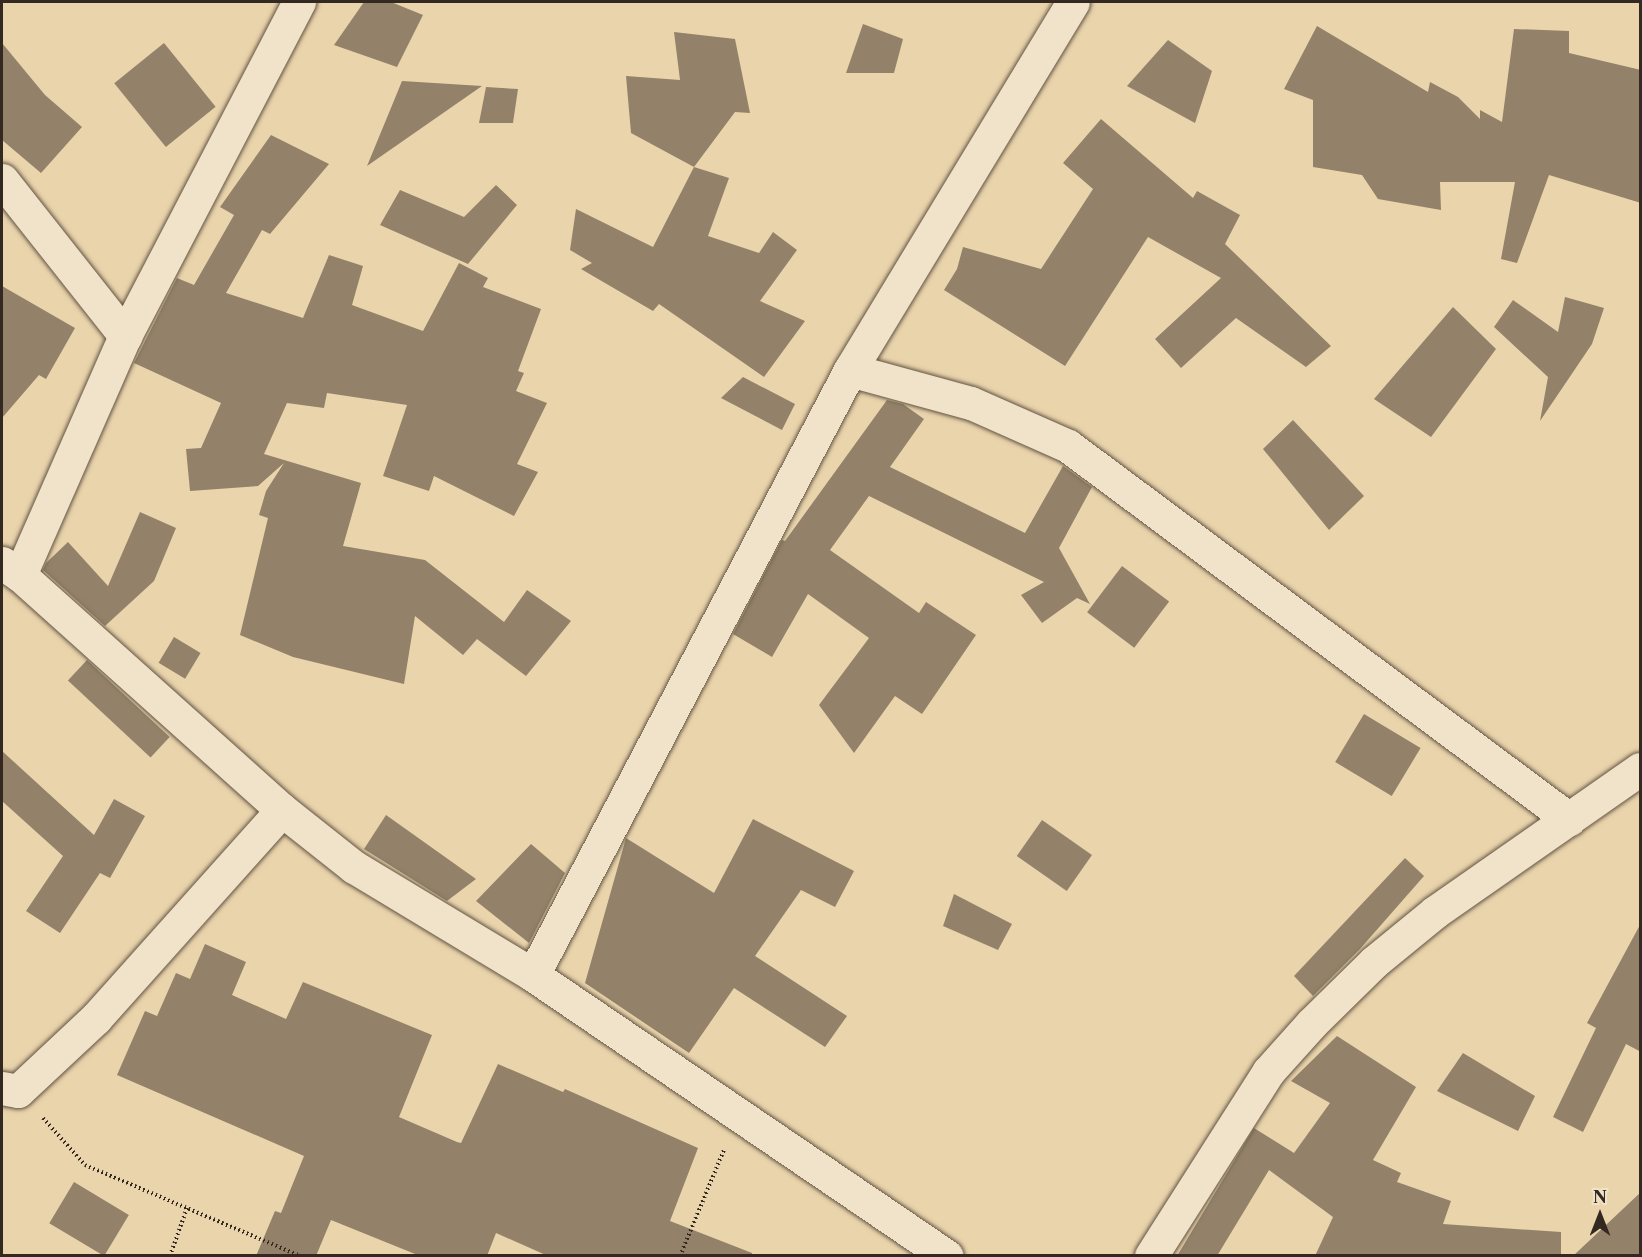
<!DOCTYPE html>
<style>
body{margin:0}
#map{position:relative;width:1642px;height:1257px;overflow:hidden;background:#ead4ac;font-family:"Libre Caslon Text",serif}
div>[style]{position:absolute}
.building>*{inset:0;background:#938269;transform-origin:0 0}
.path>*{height:4px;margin-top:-2px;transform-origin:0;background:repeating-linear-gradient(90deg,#342920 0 1.5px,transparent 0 4.5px)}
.roads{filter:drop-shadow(0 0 2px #625443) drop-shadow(0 0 2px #625443)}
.minor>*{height:33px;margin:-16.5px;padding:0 16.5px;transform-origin:16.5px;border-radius:16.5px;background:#f1e3c9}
span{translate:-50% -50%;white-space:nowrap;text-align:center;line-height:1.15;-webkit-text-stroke:4.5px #f1e3c9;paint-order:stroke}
.frame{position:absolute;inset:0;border:3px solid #342920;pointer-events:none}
.north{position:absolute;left:1570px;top:1185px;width:60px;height:60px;-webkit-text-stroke:4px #f1e3c9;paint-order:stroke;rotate:0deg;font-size:16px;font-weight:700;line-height:24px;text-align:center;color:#342920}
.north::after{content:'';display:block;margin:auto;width:21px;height:27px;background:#342920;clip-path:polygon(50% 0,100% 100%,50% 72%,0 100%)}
</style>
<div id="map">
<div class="building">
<div style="clip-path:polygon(364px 2px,391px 2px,423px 15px,397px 67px,334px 45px)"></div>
<div style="clip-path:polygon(863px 24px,903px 39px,894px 73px,846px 73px)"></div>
<div style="clip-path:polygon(1317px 26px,1428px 92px,1430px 82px,1458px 97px,1480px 119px,1480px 110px,1502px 122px,1514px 29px,1569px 31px,1569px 53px,1641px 70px,1641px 203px,1549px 175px,1517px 263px,1501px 259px,1515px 182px,1440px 182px,1441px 210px,1378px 199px,1362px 175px,1313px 167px,1313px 100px,1284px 89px)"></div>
<div style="clip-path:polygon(674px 32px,735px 39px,750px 113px,735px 112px,694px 167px,631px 133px,626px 76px,680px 80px)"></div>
<div style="clip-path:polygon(1168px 40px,1212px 71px,1195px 123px,1127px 86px)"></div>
<div style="clip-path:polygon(2px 43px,45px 95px,82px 127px,41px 173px,2px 140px)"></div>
<div style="left:164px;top:43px;width:82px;height:64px;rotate:51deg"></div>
<div style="clip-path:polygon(402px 81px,482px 86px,367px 166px,393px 103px)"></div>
<div style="clip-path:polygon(486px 87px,518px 89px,513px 123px,479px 123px)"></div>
<div style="clip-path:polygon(1101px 119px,1193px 198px,1197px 191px,1240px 215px,1225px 244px,1331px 346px,1306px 367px,1236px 318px,1181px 368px,1155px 339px,1221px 278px,1148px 237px,1065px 366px,944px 290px,957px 269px,963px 247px,1041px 269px,1093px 189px,1063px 163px)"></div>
<div style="clip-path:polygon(271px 135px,329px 164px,270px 234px,262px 230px,226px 293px,303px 318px,329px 255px,363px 266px,352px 305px,423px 331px,459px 263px,488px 278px,483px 287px,541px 309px,518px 371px,524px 373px,516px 391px,547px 403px,517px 464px,538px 472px,514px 516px,434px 476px,429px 491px,383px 476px,407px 405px,327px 393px,324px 408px,287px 403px,264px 454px,361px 483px,343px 546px,425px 560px,504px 622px,527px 590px,571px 621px,526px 676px,477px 639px,463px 655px,415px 616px,404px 684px,293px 657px,240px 635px,268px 518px,259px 515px,266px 491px,284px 463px,258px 486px,190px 491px,186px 449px,201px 448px,221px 403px,134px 363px,177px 278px,194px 285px,234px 215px,220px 207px)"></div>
<div style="clip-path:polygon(694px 167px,729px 178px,708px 236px,759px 253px,773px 232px,797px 250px,760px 301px,805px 321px,764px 377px,659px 304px,653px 311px,581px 269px,592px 263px,570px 250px,576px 209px,653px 247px)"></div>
<div style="clip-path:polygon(496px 185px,517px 205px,468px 264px,380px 225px,400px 190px,464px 217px)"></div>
<div style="clip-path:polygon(2px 286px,75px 328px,46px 379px,39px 375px,2px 418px)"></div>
<div style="clip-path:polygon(1565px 297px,1604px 308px,1592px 344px,1540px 421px,1548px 377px,1494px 327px,1513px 300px,1558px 332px)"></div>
<div style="clip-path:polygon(1453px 307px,1496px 349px,1431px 437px,1374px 399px)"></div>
<div style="clip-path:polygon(743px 377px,795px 404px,782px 430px,721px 398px)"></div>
<div style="clip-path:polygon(887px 400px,903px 404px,924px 419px,890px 467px,1025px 533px,1063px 466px,1092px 487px,1059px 548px,1090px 604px,1077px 598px,1042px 623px,1021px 595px,1044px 582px,869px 496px,830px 550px,919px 613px,926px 602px,976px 635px,922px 714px,895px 696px,854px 753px,819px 705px,869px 638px,808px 594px,772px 657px,733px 634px,782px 540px,785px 541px)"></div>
<div style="clip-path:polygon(1293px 420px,1364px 496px,1329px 530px,1263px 449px)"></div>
<div style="clip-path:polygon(140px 512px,176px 528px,154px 581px,105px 626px,43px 570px,46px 563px,68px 542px,108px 586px)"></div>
<div style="left:1122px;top:566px;width:59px;height:58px;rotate:37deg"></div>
<div style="left:174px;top:637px;width:31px;height:30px;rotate:31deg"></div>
<div style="left:87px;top:660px;width:113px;height:28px;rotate:43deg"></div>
<div style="left:1364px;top:714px;width:66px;height:56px;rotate:31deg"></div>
<div style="clip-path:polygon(2px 751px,94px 835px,114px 799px,145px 816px,110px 878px,100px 873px,60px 933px,26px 911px,63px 856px,2px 801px)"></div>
<div style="clip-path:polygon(386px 815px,476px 879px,447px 901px,364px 849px)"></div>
<div style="clip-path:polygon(753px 819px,854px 871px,835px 907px,801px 890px,755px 956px,847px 1016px,825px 1047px,734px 988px,689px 1053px,585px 983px,626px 838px,714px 893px)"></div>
<div style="left:1042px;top:820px;width:61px;height:44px;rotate:35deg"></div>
<div style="clip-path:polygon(531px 844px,565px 873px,529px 943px,476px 901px)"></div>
<div style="clip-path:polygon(1405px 858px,1424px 876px,1360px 949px,1313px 996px,1294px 976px)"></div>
<div style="clip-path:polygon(954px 894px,1012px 924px,998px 950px,943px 926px)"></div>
<div style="clip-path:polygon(1641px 923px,1641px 1052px,1626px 1044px,1583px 1132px,1553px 1117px,1596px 1028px,1587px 1023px)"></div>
<div style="clip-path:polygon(205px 944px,246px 962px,232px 995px,286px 1019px,303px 982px,432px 1035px,399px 1117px,457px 1142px,461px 1143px,498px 1064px,563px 1092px,565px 1089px,698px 1148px,670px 1221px,752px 1253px,752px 1256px,548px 1256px,496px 1233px,487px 1256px,420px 1256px,331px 1220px,316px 1256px,256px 1256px,275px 1211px,281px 1213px,304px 1156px,117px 1075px,145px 1011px,157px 1016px,176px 973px,190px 979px)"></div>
<div style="clip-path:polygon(1337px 1036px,1416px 1087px,1373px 1160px,1401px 1173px,1397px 1182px,1451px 1201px,1443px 1224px,1561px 1232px,1561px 1256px,1315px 1256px,1333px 1217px,1269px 1170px,1217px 1256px,1177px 1256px,1254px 1128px,1294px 1153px,1330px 1103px,1291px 1081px)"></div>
<div style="clip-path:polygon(1463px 1053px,1535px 1096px,1518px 1131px,1437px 1091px)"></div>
<div style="left:74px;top:1182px;width:64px;height:48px;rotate:31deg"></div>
<div style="clip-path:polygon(1641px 1192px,1641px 1256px,1573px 1256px)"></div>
</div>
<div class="path">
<div style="left:43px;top:1118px;width:63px;rotate:48.2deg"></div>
<div style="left:85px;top:1165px;width:233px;rotate:22.9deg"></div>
<div style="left:170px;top:1256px;width:51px;rotate:-70.5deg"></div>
<div style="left:680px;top:1256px;width:115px;rotate:-67.5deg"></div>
</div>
<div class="roads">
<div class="minor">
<div style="left:2px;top:180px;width:199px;rotate:51.7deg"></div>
<div style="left:850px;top:370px;width:125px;rotate:15.3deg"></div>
<div style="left:971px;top:403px;width:106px;rotate:23.9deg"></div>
<div style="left:1068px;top:446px;width:625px;rotate:36.67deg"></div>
<div style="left:2px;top:563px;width:22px;rotate:34deg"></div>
<div style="left:20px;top:575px;width:352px;rotate:41.9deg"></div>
<div style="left:282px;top:810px;width:92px;rotate:38.4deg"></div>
<div style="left:354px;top:867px;width:209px;rotate:31.1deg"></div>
<div style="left:533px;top:975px;width:500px;rotate:34.2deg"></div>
<div style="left:20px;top:575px;width:261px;rotate:-66.3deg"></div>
<div style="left:125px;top:336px;width:377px;rotate:-62.5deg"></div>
<div style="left:533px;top:975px;width:683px;rotate:-62.35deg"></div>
<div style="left:850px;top:370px;width:430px;rotate:-58.8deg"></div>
<div style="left:2px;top:1088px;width:16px;rotate:11deg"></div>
<div style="left:18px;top:1091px;width:107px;rotate:-43.1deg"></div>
<div style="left:96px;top:1018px;width:279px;rotate:-48.2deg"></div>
<div style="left:1151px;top:1256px;width:218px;rotate:-57.5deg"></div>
<div style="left:1268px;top:1072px;width:66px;rotate:-48.1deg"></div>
<div style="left:1312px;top:1023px;width:87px;rotate:-44.5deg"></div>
<div style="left:1374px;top:962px;width:79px;rotate:-39.3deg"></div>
<div style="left:1435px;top:912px;width:250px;rotate:-34.9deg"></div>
</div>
</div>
<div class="frame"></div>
<div class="north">N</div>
</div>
